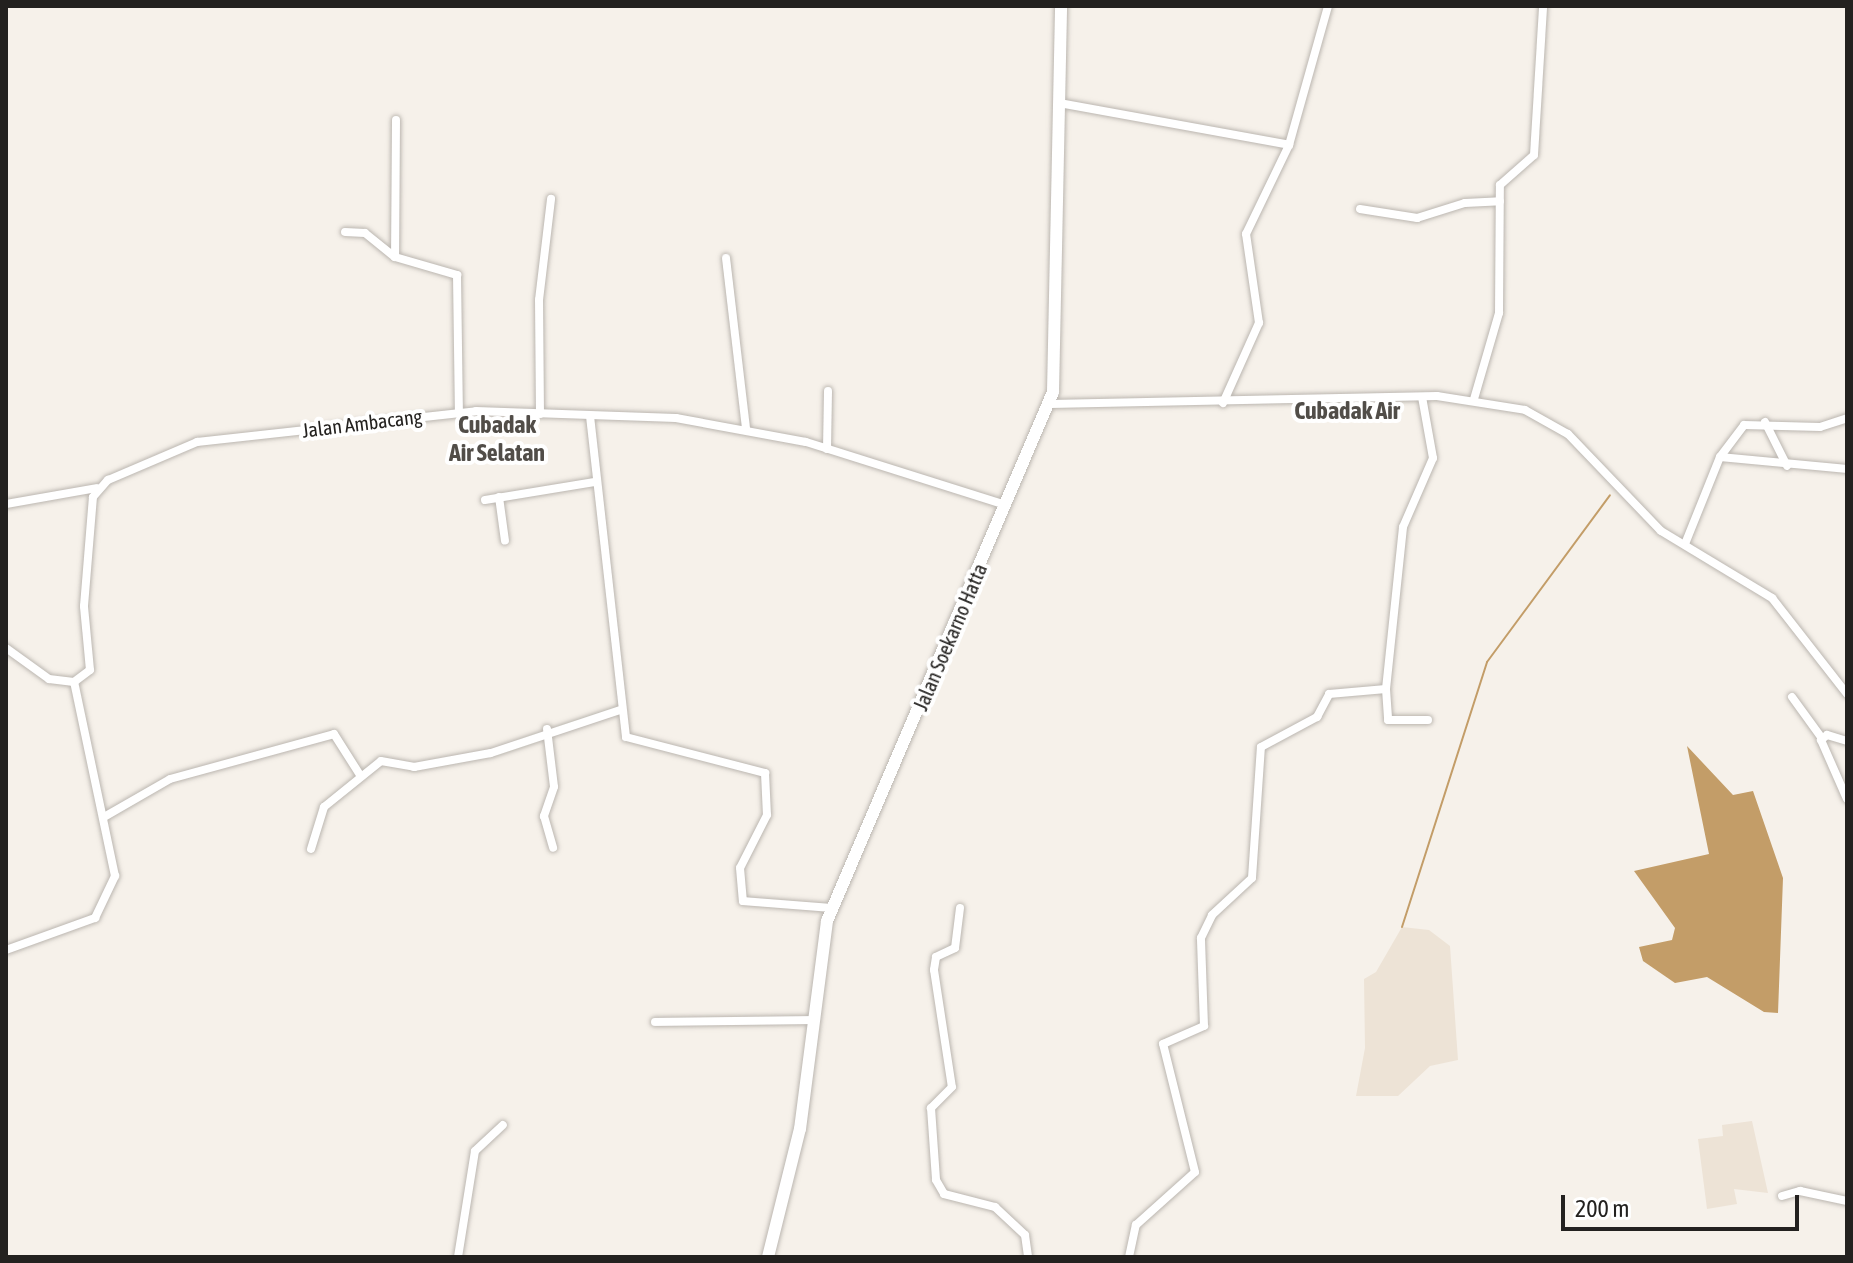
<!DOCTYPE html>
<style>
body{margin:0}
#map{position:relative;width:1853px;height:1263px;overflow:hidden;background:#f6f1ea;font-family:"Asap Condensed",sans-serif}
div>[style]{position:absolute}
.built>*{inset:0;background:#ede3d6}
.water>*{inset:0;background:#c39d68}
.stream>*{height:2px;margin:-1px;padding:0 1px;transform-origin:1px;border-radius:1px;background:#c39d68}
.roads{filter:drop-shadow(0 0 2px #bbb6b0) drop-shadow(0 0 2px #bbb6b0)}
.street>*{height:8px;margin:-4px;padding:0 4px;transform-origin:4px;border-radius:4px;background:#fff}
.secondary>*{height:12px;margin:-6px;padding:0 6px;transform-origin:6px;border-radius:6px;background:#fff}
span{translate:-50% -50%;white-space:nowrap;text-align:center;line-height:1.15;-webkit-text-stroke:8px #fff;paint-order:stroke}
.street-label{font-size:20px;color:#23211f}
.quarter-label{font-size:24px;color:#514d48;font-weight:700}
.frame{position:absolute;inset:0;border:8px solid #23211f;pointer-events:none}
.scale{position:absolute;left:1561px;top:1195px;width:238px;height:36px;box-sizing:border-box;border:4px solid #23211f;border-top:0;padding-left:10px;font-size:24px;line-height:28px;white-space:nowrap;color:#23211f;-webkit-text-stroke:6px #fff;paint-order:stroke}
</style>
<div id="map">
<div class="built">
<div style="clip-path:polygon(1402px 927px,1429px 930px,1450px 946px,1458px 1060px,1430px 1066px,1398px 1096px,1356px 1096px,1365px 1048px,1364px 979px,1376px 972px)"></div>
<div style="clip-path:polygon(1752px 1121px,1768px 1193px,1734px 1189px,1737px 1204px,1707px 1209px,1698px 1139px,1723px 1136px,1722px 1125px)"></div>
</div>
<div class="water">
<div style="clip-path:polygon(1687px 746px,1733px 795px,1753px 791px,1783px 878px,1778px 1013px,1764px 1012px,1707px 977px,1675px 983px,1643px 961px,1639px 947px,1672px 940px,1675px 928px,1634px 871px,1709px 854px)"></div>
</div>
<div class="stream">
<div style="left:1402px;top:927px;width:278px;rotate:-72.2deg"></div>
<div style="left:1487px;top:662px;width:207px;rotate:-53.6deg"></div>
</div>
<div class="roads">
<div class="street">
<div style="left:1059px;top:103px;width:234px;rotate:10.3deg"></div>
<div style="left:1289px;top:145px;width:144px;rotate:-74.3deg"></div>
<div style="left:396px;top:120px;width:137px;rotate:90.4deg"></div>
<div style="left:395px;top:257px;width:65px;rotate:16.2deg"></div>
<div style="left:457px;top:275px;width:137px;rotate:89.2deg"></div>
<div style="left:1360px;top:209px;width:58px;rotate:9deg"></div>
<div style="left:1417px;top:218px;width:50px;rotate:-17.4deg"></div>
<div style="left:1465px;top:203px;width:35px;rotate:-3deg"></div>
<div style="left:345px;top:232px;width:20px;rotate:3deg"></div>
<div style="left:365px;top:233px;width:38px;rotate:39deg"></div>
<div style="left:726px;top:258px;width:172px;rotate:83.3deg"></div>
<div style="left:1474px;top:399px;width:90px;rotate:-73.8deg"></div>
<div style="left:1499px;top:313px;width:128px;rotate:-89.6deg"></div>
<div style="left:1500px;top:185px;width:45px;rotate:-41.4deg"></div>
<div style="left:1534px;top:155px;width:149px;rotate:-86.5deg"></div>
<div style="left:1223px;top:403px;width:88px;rotate:-65.8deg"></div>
<div style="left:1259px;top:323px;width:90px;rotate:-98.3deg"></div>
<div style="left:1246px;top:234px;width:99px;rotate:-64.2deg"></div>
<div style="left:1050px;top:404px;width:387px;rotate:-1.2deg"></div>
<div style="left:1437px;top:396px;width:89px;rotate:9deg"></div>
<div style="left:1525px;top:410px;width:49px;rotate:29.2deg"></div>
<div style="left:1568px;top:434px;width:134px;rotate:46.2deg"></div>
<div style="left:1661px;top:531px;width:130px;rotate:31.1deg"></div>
<div style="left:1772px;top:598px;width:122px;rotate:52deg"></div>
<div style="left:540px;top:414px;width:114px;rotate:-90.5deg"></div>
<div style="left:539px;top:300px;width:102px;rotate:-83.2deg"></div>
<div style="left:590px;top:416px;width:323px;rotate:83.6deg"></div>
<div style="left:626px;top:737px;width:144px;rotate:14.5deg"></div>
<div style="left:765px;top:773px;width:42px;rotate:87.3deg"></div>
<div style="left:767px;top:815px;width:59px;rotate:117deg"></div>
<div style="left:740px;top:868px;width:33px;rotate:85deg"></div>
<div style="left:743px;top:901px;width:88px;rotate:4.5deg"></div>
<div style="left:1765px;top:422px;width:49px;rotate:63.4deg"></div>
<div style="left:827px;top:449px;width:58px;rotate:-89deg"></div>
<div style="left:1720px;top:457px;width:128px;rotate:5.4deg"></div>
<div style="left:499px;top:497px;width:44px;rotate:82.2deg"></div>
<div style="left:485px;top:500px;width:111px;rotate:-9.3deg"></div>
<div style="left:6px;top:504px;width:92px;rotate:-10deg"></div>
<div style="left:1685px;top:544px;width:94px;rotate:-68.1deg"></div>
<div style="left:1720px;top:457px;width:40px;rotate:-53deg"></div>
<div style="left:1744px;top:425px;width:76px;rotate:1.5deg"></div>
<div style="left:1820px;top:427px;width:28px;rotate:-18deg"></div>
<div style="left:6px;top:648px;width:53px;rotate:35.8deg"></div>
<div style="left:49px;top:679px;width:25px;rotate:7deg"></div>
<div style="left:74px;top:682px;width:20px;rotate:-37deg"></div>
<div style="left:90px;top:670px;width:64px;rotate:-95.4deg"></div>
<div style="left:84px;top:606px;width:109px;rotate:-85.3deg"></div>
<div style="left:93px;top:497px;width:23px;rotate:-49deg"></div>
<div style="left:108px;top:480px;width:97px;rotate:-23.1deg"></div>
<div style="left:197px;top:442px;width:281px;rotate:-6.3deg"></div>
<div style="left:476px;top:411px;width:200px;rotate:2deg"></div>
<div style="left:676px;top:418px;width:132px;rotate:10.5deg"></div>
<div style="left:806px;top:442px;width:210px;rotate:17.5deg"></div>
<div style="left:1386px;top:689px;width:31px;rotate:86deg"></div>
<div style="left:1388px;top:720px;width:40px"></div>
<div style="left:1792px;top:697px;width:49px;rotate:54.1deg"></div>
<div style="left:547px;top:729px;width:58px;rotate:83.1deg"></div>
<div style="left:554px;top:787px;width:31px;rotate:109deg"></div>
<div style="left:544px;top:816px;width:33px;rotate:74deg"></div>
<div style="left:1847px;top:741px;width:21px;rotate:-163deg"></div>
<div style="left:1827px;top:735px;width:8px;rotate:140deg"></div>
<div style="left:1821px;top:740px;width:64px;rotate:66.2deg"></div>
<div style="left:104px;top:817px;width:76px;rotate:-29.9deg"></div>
<div style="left:170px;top:779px;width:170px;rotate:-15.3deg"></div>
<div style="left:334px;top:734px;width:49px;rotate:57.6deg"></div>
<div style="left:311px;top:849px;width:44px;rotate:-72.8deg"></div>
<div style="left:324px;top:807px;width:73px;rotate:-38.9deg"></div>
<div style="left:381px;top:761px;width:34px;rotate:10deg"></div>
<div style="left:414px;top:767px;width:78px;rotate:-10.3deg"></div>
<div style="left:491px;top:753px;width:136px;rotate:-18.4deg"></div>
<div style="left:960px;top:908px;width:40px;rotate:97.1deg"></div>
<div style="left:955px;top:948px;width:21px;rotate:155deg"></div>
<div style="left:936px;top:957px;width:13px;rotate:99deg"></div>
<div style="left:934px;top:970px;width:118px;rotate:81.3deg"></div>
<div style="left:952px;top:1087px;width:30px;rotate:135deg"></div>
<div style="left:931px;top:1108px;width:72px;rotate:86deg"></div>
<div style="left:936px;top:1180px;width:16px;rotate:60deg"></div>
<div style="left:944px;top:1194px;width:53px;rotate:14.3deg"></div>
<div style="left:995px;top:1207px;width:41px;rotate:43deg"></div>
<div style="left:1025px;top:1235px;width:22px;rotate:82deg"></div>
<div style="left:6px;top:950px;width:95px;rotate:-19.8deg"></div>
<div style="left:95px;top:918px;width:47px;rotate:-64.5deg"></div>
<div style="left:115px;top:876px;width:198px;rotate:-101.9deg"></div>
<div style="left:655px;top:1022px;width:157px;rotate:-0.7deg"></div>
<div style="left:1782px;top:1196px;width:19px;rotate:-16deg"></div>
<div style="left:1800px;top:1191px;width:48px;rotate:12deg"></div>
<div style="left:458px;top:1257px;width:107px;rotate:-80.9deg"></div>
<div style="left:475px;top:1151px;width:38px;rotate:-43deg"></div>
<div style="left:1129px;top:1257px;width:33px;rotate:-78deg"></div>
<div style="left:1136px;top:1225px;width:79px;rotate:-41.9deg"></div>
<div style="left:1195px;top:1172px;width:132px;rotate:-104deg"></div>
<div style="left:1163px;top:1044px;width:45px;rotate:-23.7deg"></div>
<div style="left:1204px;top:1026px;width:88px;rotate:-92deg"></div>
<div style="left:1201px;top:938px;width:25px;rotate:-64deg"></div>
<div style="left:1212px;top:915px;width:54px;rotate:-42.8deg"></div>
<div style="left:1252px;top:878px;width:131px;rotate:-86.1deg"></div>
<div style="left:1261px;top:747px;width:64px;rotate:-28.2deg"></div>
<div style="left:1317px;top:717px;width:26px;rotate:-62deg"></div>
<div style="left:1329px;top:694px;width:57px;rotate:-5deg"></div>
<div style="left:1386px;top:689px;width:163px;rotate:-84deg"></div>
<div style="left:1403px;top:527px;width:75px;rotate:-66.5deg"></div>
<div style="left:1433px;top:458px;width:62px;rotate:-100.2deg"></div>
</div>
<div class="secondary">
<div style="left:768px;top:1257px;width:132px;rotate:-76deg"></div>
<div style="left:800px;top:1129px;width:210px;rotate:-82.6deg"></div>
<div style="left:827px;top:921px;width:575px;rotate:-66.87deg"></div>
<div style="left:1053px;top:392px;width:386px;rotate:-88.8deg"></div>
</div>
</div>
<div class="street-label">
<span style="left:362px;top:423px;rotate:-7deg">Jalan Ambacang</span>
<span style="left:950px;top:637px;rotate:-67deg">Jalan Soekarno Hatta</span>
</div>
<div class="quarter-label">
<span style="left:1347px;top:411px">Cubadak Air</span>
<span style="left:497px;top:439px">Cubadak<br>Air Selatan</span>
</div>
<div class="frame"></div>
<div class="scale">200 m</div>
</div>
